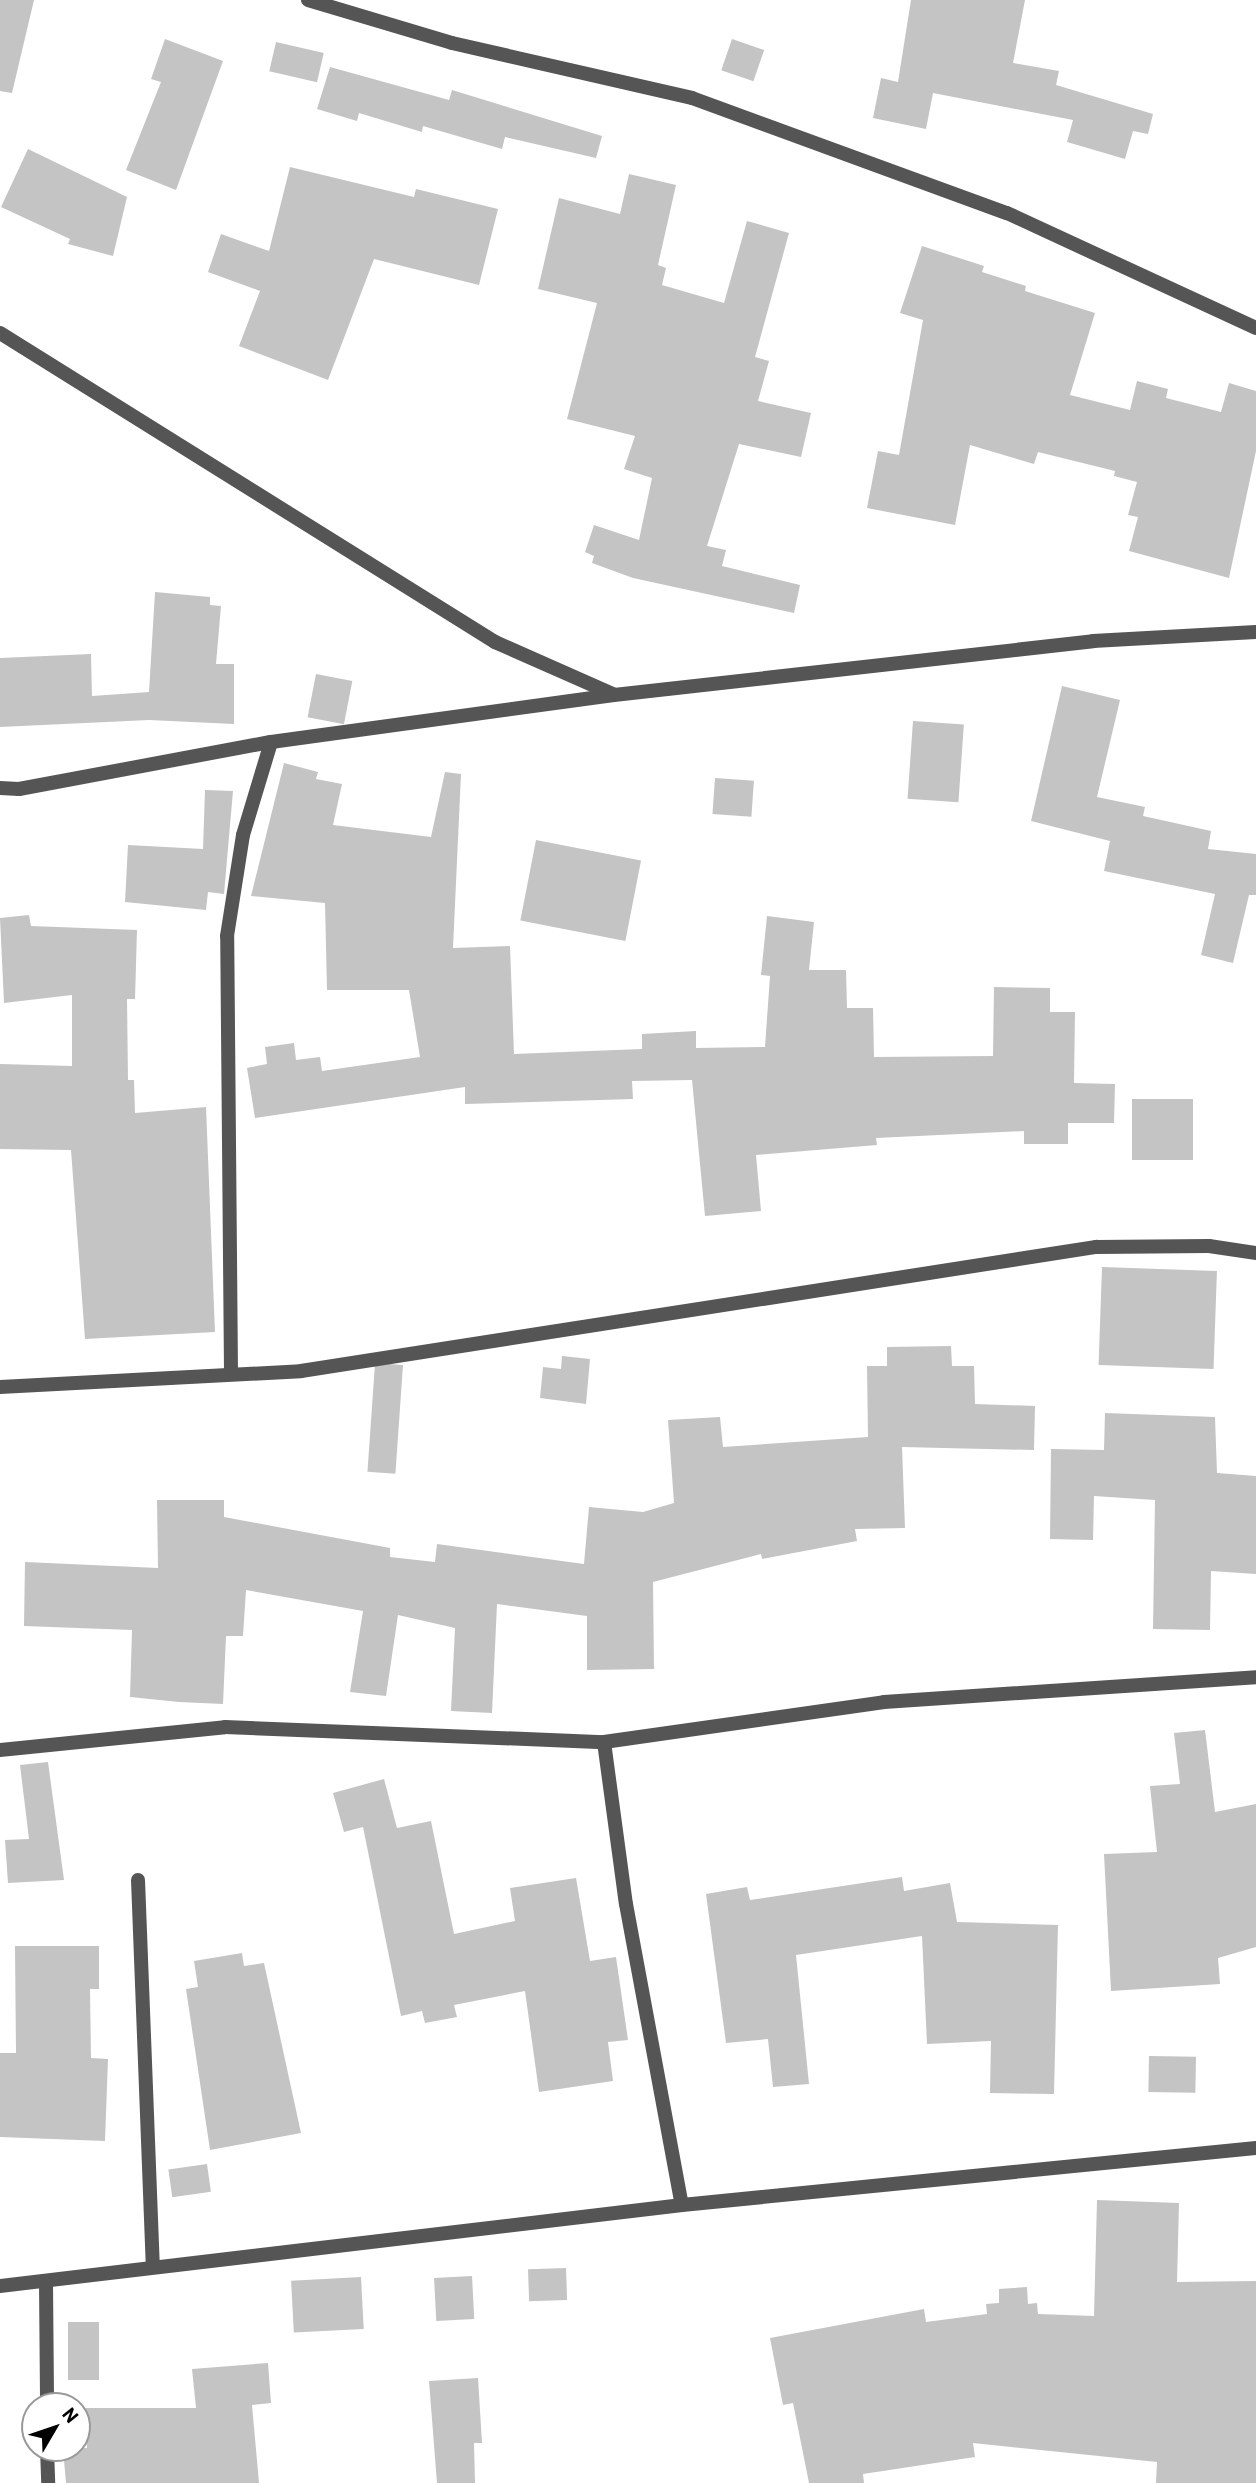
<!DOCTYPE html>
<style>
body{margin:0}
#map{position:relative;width:1256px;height:2483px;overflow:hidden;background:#fff;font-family:Barlow,sans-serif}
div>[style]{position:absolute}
.building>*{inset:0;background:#c4c4c4;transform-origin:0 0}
.street>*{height:14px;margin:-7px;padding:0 7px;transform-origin:7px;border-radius:7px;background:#555}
span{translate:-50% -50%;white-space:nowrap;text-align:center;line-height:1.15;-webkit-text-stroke:6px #fff;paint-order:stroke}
.north{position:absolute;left:21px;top:2392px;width:70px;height:70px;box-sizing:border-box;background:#fff;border:2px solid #999;border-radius:50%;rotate:51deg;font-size:19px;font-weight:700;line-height:28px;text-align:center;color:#000}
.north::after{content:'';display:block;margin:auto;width:24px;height:32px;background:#000;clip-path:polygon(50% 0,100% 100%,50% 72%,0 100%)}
</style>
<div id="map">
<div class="building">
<div style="clip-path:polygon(0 0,34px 0,12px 93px,0 91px)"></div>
<div style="clip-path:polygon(911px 0,1025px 0,1013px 63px,1059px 71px,1056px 85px,1153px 114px,1148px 134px,1133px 131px,1125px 159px,1067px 142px,1073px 120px,933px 93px,926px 129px,873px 118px,881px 78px,898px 82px)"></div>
<div style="clip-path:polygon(165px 39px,223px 61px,176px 190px,126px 170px,161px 82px,151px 79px)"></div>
<div style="left:732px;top:39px;width:34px;height:33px;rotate:19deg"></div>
<div style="left:276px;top:42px;width:49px;height:30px;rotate:13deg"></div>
<div style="clip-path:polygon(330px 67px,449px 100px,452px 90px,602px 136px,596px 158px,505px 137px,502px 149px,423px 126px,422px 132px,359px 113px,357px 121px,317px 109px)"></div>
<div style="clip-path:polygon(28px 149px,127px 197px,113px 256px,68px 244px,70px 239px,1px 207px)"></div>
<div style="clip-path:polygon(290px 167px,414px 197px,416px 189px,498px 209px,479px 285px,374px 259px,328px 380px,239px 346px,260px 291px,208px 272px,221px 234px,269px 251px)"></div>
<div style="clip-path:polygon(629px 174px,676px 185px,658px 265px,666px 268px,662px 285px,724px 303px,747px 221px,789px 233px,755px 357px,769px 361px,758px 401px,811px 413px,801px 457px,739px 444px,707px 546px,726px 550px,722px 566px,800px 585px,794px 613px,633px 578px,592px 563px,594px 556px,585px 552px,594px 525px,639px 540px,652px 478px,624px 469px,635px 436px,567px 419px,597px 303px,538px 289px,559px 198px,620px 214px)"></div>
<div style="clip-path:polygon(922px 246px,984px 266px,982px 272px,1026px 286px,1025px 291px,1095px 313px,1070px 395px,1130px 410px,1137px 381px,1168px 389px,1166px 398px,1221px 412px,1229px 383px,1256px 391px,1256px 451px,1229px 578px,1129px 551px,1138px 517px,1128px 515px,1137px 482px,1114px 476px,1115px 471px,1038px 452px,1034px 464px,970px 445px,955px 525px,867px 508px,878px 451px,899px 455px,923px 320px,900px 313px)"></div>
<div style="clip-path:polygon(155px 592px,210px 597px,210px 605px,221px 606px,216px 664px,234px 664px,234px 724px,149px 720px,0 727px,0 658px,91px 654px,92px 696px,149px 692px)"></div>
<div style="left:316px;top:674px;width:37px;height:44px;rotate:11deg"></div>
<div style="clip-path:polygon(1062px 686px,1120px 700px,1097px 797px,1145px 807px,1143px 816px,1211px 831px,1208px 849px,1256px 854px,1256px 895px,1249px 895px,1233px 963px,1201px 955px,1215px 894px,1104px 871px,1110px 841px,1031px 821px)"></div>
<div style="left:913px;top:721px;width:51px;height:78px;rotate:4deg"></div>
<div style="clip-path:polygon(284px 763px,318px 772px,316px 779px,342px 784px,333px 825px,431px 837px,445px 772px,461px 774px,453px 948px,510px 946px,514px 1054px,642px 1049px,642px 1034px,696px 1031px,696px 1048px,765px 1047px,770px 976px,761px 975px,767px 916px,814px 922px,809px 970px,846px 970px,847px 1008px,873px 1008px,874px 1057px,993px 1056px,994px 987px,1050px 988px,1050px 1012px,1075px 1012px,1074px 1083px,1115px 1084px,1114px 1123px,1068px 1123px,1068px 1144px,1024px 1144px,1024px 1131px,876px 1138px,877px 1145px,756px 1155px,761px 1211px,705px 1216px,692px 1080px,632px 1081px,633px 1099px,465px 1104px,465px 1087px,255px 1118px,247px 1068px,267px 1064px,265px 1047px,294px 1043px,296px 1060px,320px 1057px,322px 1071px,420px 1057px,409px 990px,327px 990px,325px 903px,251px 896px)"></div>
<div style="left:715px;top:778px;width:39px;height:36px;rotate:4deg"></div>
<div style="clip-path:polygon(205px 790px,233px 791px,224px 894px,208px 892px,206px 910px,125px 902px,128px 845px,203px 849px)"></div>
<div style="left:536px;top:840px;width:107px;height:82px;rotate:11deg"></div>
<div style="clip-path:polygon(29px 915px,31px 926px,137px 930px,135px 999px,127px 999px,128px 1080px,134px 1080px,135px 1113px,206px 1107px,215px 1332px,85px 1339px,71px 1150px,0 1149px,0 1064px,72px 1066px,72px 995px,4px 1003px,0 918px)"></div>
<div style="left:1132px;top:1099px;width:61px;height:61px"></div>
<div style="left:1102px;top:1267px;width:115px;height:98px;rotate:2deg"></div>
<div style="clip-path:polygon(951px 1346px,952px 1366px,974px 1366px,975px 1404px,1035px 1406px,1034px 1450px,902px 1447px,905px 1528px,855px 1529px,857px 1541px,762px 1559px,761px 1554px,653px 1582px,654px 1669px,587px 1670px,587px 1616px,497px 1604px,492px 1713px,451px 1711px,455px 1628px,398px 1615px,386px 1696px,350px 1692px,363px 1611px,246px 1590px,243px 1636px,226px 1636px,223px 1704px,179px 1702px,130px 1697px,132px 1630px,24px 1626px,25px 1562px,158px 1568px,157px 1500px,224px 1500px,224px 1517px,390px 1548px,390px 1557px,435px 1562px,437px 1544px,584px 1564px,589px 1507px,643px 1512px,674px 1503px,668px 1420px,720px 1417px,723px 1447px,868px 1437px,867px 1366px,887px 1366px,887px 1347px)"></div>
<div style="clip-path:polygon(562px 1356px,590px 1359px,586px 1404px,540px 1398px,543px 1367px,561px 1369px)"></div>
<div style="left:403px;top:1365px;width:109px;height:28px;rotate:94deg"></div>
<div style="clip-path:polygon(1105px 1413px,1215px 1417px,1217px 1473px,1256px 1476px,1256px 1574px,1211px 1571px,1210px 1630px,1153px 1629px,1155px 1500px,1094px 1496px,1093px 1540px,1050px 1539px,1051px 1449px,1104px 1450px)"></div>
<div style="clip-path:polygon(1205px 1730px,1215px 1812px,1256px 1804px,1256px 1947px,1218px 1958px,1220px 1984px,1111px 1991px,1104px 1854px,1157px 1852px,1150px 1786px,1180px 1784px,1174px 1733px)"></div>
<div style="clip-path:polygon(48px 1762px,64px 1880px,8px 1883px,5px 1840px,29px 1839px,20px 1765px)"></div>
<div style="clip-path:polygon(384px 1779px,397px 1828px,431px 1821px,454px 1934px,515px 1921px,510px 1888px,576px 1878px,590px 1961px,616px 1957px,628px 2040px,608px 2042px,613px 2081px,539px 2092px,525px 1991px,454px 2005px,457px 2017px,425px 2023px,422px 2011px,401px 2016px,363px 1827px,344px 1832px,333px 1793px)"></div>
<div style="clip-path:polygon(902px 1877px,904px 1891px,950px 1883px,957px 1922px,1058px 1925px,1054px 2094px,990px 2093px,991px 2041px,927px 2044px,922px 1936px,796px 1955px,809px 2084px,773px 2087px,768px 2039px,726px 2043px,706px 1894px,747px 1887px,750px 1900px)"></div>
<div style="clip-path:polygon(15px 1946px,99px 1946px,99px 1989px,90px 1989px,91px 2058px,108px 2059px,105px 2141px,0 2137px,0 2053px,16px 2053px)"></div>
<div style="clip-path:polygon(242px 1953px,244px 1966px,264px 1963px,301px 2133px,210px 2150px,186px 1989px,198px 1987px,194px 1961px)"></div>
<div style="left:1149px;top:2056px;width:47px;height:36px;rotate:1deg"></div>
<div style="left:207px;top:2164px;width:28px;height:39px;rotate:82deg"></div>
<div style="clip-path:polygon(1097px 2200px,1179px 2203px,1177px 2282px,1256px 2281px,1256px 2483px,1156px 2483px,1157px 2462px,973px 2443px,975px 2457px,863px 2474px,864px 2483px,809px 2483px,793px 2403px,783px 2405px,770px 2338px,924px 2309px,926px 2322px,987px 2314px,986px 2304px,999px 2303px,999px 2289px,1027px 2287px,1028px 2304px,1037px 2303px,1038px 2314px,1094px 2316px)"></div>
<div style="left:566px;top:2268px;width:32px;height:38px;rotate:88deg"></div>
<div style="left:472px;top:2276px;width:43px;height:38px;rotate:87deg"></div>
<div style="left:361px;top:2277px;width:52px;height:70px;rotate:87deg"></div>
<div style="left:68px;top:2322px;width:31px;height:58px"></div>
<div style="clip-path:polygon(268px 2363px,271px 2403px,252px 2405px,259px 2483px,66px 2483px,63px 2449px,87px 2448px,84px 2408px,196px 2408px,192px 2369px)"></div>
<div style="clip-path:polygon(478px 2378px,482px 2443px,474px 2443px,475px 2483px,437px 2483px,429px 2381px)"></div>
</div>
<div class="street">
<div style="left:308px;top:0;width:150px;rotate:16.6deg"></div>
<div style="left:452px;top:43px;width:246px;rotate:12.9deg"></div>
<div style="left:692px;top:98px;width:335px;rotate:20.1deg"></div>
<div style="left:1007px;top:213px;width:274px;rotate:24.8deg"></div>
<div style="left:0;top:333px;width:584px;rotate:31.97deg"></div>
<div style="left:495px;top:642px;width:129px;rotate:23.8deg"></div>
<div style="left:0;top:788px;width:19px;rotate:3deg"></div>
<div style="left:19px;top:789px;width:256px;rotate:-10.6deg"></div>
<div style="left:271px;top:742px;width:346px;rotate:-7.8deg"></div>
<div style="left:614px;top:695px;width:482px;rotate:-6.4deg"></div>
<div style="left:1093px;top:641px;width:163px;rotate:-3.2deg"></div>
<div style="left:231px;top:1372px;width:436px;rotate:-90.5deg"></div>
<div style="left:227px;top:936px;width:102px;rotate:-81deg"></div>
<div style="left:243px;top:835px;width:97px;rotate:-73.2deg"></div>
<div style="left:0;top:1387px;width:301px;rotate:-3deg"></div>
<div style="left:301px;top:1371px;width:805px;rotate:-8.87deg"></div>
<div style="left:1096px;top:1247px;width:113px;rotate:-0.5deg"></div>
<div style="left:1209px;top:1246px;width:48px;rotate:8.5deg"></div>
<div style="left:604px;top:1742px;width:163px;rotate:82.3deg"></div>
<div style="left:626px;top:1904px;width:306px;rotate:79.5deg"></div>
<div style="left:0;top:1750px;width:226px;rotate:-5.8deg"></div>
<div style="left:225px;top:1727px;width:379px;rotate:2.3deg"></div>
<div style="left:604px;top:1742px;width:283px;rotate:-8.1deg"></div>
<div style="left:884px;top:1702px;width:373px;rotate:-3.8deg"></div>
<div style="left:138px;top:1880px;width:385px;rotate:87.8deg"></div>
<div style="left:46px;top:2283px;width:123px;rotate:89.5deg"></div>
<div style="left:0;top:2286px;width:687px;rotate:-6.77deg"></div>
<div style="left:682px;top:2205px;width:577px;rotate:-5.67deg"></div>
<div style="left:47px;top:2448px;width:35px;rotate:88deg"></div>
</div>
<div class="north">N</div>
</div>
